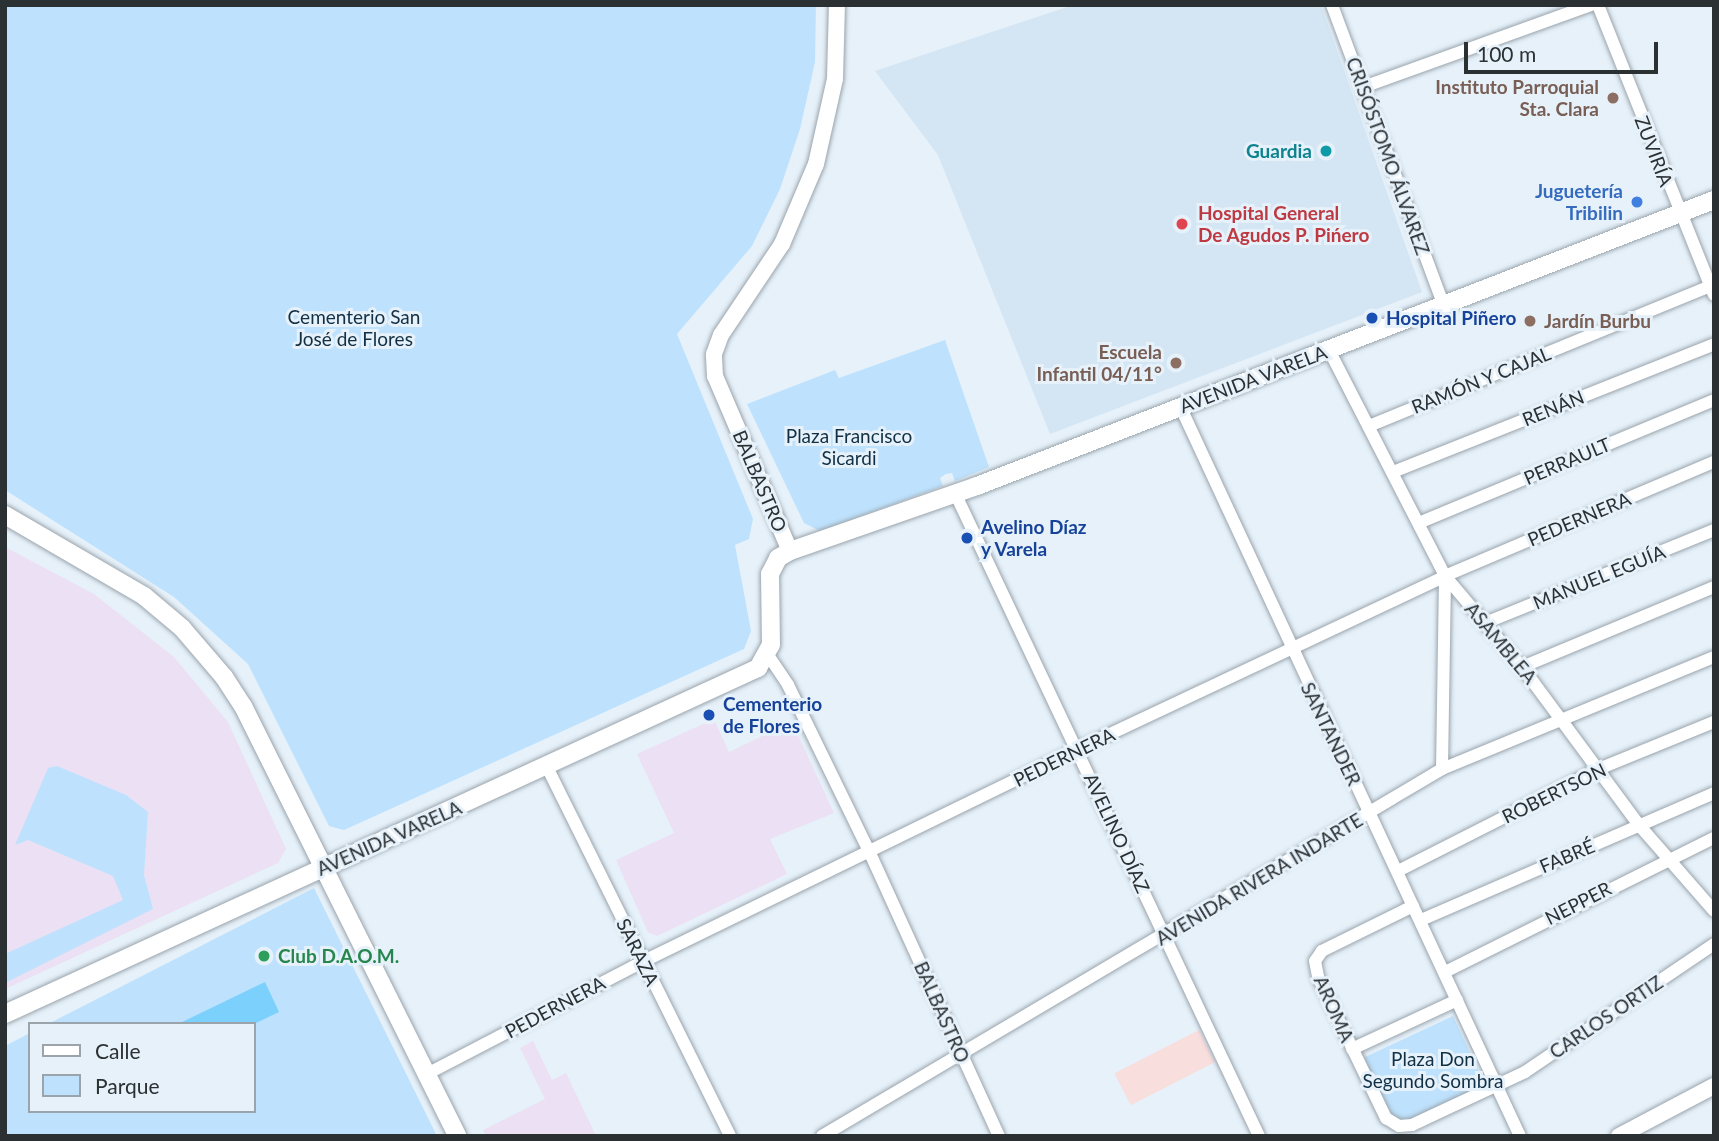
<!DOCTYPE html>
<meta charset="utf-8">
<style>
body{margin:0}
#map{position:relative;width:1719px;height:1141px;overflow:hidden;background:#e6f1fa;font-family:Lato,sans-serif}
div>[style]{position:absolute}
.built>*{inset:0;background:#d4e6f4}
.industrial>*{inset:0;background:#ece0f4}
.education>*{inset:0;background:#f9dede;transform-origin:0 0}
.green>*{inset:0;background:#bee2fd;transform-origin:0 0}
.water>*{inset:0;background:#7cd0fc}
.roads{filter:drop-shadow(0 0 2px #9aa4ac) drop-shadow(0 0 2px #9aa4ac)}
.minor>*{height:12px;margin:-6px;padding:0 6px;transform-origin:6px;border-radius:6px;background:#fff}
.tertiary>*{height:16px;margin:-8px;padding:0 8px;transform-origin:8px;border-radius:8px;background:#fff}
.secondary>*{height:18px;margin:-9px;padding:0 9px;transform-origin:9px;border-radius:9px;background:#fff}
.dots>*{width:19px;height:19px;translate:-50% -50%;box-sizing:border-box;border:4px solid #e6f1fa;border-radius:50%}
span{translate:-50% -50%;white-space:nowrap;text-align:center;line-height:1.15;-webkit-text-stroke:6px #e6f1fa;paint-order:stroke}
.education-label{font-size:19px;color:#785e54;font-weight:700}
.right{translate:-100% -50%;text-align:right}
.left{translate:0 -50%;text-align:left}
.culture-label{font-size:19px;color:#0d838f;font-weight:700}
.street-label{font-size:19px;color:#2b3033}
.shop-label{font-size:19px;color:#366cbe;font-weight:700}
.health-label{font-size:19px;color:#be3a42;font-weight:700}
.park-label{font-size:19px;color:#113045}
.transit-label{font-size:19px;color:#164399;font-weight:700}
.leisure-label{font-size:19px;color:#27864d;font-weight:700}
.frame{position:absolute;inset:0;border:7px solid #2b3033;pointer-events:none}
.legend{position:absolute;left:28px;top:1022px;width:228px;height:91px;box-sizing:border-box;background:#e6f1fa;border:2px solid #9ba4aa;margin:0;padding:9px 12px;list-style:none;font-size:21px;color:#2b3033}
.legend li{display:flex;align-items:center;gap:14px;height:35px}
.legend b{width:35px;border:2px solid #9ba4aa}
.scale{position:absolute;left:1464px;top:42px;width:194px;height:32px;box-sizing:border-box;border:4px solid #2b3033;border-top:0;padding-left:9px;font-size:21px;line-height:24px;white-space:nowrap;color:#2b3033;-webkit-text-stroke:5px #e6f1fa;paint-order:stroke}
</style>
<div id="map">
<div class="built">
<div style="clip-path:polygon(1073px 5px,1321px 5px,1422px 292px,1050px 434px,938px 155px,875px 71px)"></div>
</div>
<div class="industrial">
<div style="clip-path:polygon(5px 547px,94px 594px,174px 657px,228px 722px,286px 849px,278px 863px,5px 989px)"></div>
<div style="clip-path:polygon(714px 719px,729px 752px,792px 722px,834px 813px,770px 839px,787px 874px,657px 936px,648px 932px,616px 860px,674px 833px,637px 754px)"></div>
<div style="clip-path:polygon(533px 1041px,552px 1080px,566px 1073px,596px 1136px,486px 1136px,483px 1130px,545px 1099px,520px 1048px)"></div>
</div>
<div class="education">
<div style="left:1199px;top:1030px;width:36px;height:95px;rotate:63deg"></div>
</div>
<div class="green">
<div style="clip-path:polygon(5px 5px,816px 5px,815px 62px,800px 129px,780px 189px,752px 246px,677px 334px,753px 519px,749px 539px,735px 545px,751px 631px,744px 649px,344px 830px,329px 826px,248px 664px,174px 597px,5px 490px)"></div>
<div style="clip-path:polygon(945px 340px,989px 467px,955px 481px,952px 473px,946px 474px,940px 478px,943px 486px,820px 531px,804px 523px,747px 404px,835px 370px,839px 378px)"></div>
<div style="clip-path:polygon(57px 766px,126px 795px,148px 812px,144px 875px,153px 909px,5px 983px,5px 954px,123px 900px,113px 876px,28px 840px,15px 845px,48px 768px)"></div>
<div style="clip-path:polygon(314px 888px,437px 1136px,5px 1136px,5px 1046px,30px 1033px,30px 1111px,254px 1111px,254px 1024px,48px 1024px)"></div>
<div style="left:1453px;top:1016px;width:83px;height:98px;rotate:65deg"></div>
</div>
<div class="water">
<div style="clip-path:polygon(265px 982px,279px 1012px,254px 1024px,178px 1024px)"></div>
</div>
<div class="roads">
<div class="minor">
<div style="left:1332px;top:5px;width:321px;rotate:69.6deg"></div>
<div style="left:1598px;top:5px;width:312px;rotate:68.2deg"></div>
<div style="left:1363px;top:87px;width:242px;rotate:-19.8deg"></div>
<div style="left:1329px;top:350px;width:254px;rotate:62.8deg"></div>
<div style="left:1445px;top:576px;width:119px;rotate:49.8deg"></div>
<div style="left:1522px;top:667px;width:197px;rotate:53.5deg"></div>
<div style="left:1639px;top:825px;width:114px;rotate:48.9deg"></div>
<div style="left:1180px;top:406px;width:805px;rotate:65.03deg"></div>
<div style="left:1369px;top:426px;width:369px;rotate:-22.3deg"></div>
<div style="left:1393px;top:472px;width:346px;rotate:-21.7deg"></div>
<div style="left:955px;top:493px;width:711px;rotate:64.7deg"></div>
<div style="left:1421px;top:522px;width:317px;rotate:-22.6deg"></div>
<div style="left:1485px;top:623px;width:247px;rotate:-22.1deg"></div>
<div style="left:768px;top:655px;width:36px;rotate:56deg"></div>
<div style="left:788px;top:685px;width:185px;rotate:64deg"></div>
<div style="left:869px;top:851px;width:313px;rotate:65.5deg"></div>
<div style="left:1522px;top:667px;width:208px;rotate:-22.6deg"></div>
<div style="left:547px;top:767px;width:412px;rotate:63.6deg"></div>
<div style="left:1442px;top:769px;width:193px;rotate:-89.1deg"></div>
<div style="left:1398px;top:871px;width:228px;rotate:-26.9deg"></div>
<div style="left:1601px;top:768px;width:122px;rotate:-22.2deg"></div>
<div style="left:1413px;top:906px;width:102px;rotate:153.7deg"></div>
<div style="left:1322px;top:951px;width:12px;rotate:125deg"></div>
<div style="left:1315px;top:961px;width:16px;rotate:79deg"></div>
<div style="left:1318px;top:977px;width:157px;rotate:64.3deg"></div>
<div style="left:1386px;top:1118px;width:15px;rotate:32deg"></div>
<div style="left:1399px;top:1126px;width:13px;rotate:-4deg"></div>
<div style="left:1412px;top:1125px;width:125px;rotate:-25.1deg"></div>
<div style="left:1525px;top:1072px;width:228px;rotate:-34.1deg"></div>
<div style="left:1421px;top:920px;width:319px;rotate:-23.4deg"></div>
<div style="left:1445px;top:972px;width:301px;rotate:-26.5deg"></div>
<div style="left:1352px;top:1049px;width:116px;rotate:-25deg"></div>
<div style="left:425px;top:1075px;width:245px;rotate:-27.5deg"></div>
<div style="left:642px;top:962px;width:485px;rotate:-26deg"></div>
<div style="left:1078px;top:749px;width:406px;rotate:-25.2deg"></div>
<div style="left:1445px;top:576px;width:292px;rotate:-23deg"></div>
<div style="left:822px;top:1136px;width:720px;rotate:-30.62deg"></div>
<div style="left:1442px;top:769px;width:294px;rotate:-22.4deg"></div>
</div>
<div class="tertiary">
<div style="left:790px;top:551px;width:190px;rotate:-113.2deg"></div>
<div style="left:715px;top:376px;width:22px;rotate:-93deg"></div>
<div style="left:714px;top:354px;width:20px;rotate:-70deg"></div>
<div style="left:721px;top:335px;width:110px;rotate:-56.2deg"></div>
<div style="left:782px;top:244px;width:87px;rotate:-67deg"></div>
<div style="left:816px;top:164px;width:87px;rotate:-77.4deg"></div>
<div style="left:835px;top:79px;width:74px;rotate:-88.5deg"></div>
<div style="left:1619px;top:1136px;width:107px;rotate:-27.8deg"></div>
</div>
<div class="secondary">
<div style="left:5px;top:515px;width:161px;rotate:30.2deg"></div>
<div style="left:144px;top:596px;width:50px;rotate:40.1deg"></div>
<div style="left:182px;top:628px;width:65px;rotate:49.4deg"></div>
<div style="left:224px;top:677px;width:35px;rotate:57deg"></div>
<div style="left:243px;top:706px;width:480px;rotate:63.5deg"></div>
<div style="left:5px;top:1014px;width:829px;rotate:-24.68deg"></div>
<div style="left:758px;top:668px;width:26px;rotate:-61deg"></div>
<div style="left:771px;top:645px;width:71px;rotate:-90.8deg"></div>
<div style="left:770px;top:574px;width:18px;rotate:-63deg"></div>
<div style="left:778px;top:558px;width:14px;rotate:-30deg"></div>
<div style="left:790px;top:551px;width:198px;rotate:-19.2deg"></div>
<div style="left:977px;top:486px;width:791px;rotate:-21.21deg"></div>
</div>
</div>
<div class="dots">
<div style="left:1613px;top:98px;background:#8d6e63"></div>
<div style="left:1326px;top:151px;background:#0f9aa8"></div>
<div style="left:1637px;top:202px;background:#3f7fe0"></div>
<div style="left:1182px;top:224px;background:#e0444e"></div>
<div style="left:1372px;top:318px;background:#1a4fb4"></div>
<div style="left:1530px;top:321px;background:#8d6e63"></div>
<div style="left:1176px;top:363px;background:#8d6e63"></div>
<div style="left:967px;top:538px;background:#1a4fb4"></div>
<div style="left:709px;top:715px;background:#1a4fb4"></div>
<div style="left:264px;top:956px;background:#2e9e5b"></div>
</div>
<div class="education-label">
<span class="right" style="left:1599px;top:98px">Instituto Parroquial<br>Sta. Clara</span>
<span class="left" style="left:1544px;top:321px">Jardín Burbu</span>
<span class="right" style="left:1162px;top:363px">Escuela<br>Infantil 04/11°</span>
</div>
<div class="culture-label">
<span class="right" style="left:1312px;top:151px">Guardia</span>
</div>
<div class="street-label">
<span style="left:1654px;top:151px;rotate:69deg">ZUVIRÍA</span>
<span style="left:1388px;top:156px;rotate:70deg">CRISÓSTOMO ÁLVAREZ</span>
<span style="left:1253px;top:379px;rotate:-21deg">AVENIDA VARELA</span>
<span style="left:1481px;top:380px;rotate:-22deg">RAMÓN Y CAJAL</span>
<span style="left:1553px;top:408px;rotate:-22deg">RENÁN</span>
<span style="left:1567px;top:461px;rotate:-23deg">PERRAULT</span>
<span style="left:760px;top:481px;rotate:67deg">BALBASTRO</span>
<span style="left:1579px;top:519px;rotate:-23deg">PEDERNERA</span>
<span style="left:1599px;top:577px;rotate:-22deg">MANUEL EGUÍA</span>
<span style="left:1501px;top:643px;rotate:50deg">ASAMBLEA</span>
<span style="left:1331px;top:734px;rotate:64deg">SANTANDER</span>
<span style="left:1064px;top:757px;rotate:-26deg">PEDERNERA</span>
<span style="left:1554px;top:793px;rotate:-26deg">ROBERTSON</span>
<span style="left:1117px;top:833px;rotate:65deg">AVELINO DÍAZ</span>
<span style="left:389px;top:838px;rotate:-24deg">AVENIDA VARELA</span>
<span style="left:1567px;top:856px;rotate:-23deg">FABRÉ</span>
<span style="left:1259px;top:879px;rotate:-31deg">AVENIDA RIVERA INDARTE</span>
<span style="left:1578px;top:903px;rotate:-27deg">NEPPER</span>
<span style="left:638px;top:952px;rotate:64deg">SARAZA</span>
<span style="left:555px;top:1007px;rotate:-28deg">PEDERNERA</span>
<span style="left:1334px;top:1009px;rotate:66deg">AROMA</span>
<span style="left:942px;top:1012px;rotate:66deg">BALBASTRO</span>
<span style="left:1606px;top:1017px;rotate:-34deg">CARLOS ORTIZ</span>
</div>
<div class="shop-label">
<span class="right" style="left:1623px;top:202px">Juguetería<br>Tribilin</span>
</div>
<div class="health-label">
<span class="left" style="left:1198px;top:224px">Hospital General<br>De Agudos P. Pińero</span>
</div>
<div class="park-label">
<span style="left:354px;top:328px">Cementerio San<br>José de Flores</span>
<span style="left:849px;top:447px">Plaza Francisco<br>Sicardi</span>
<span style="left:1433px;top:1070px">Plaza Don<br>Segundo Sombra</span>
</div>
<div class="transit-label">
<span class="left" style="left:1386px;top:318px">Hospital Piñero</span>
<span class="left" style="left:981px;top:538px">Avelino Díaz<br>y Varela</span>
<span class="left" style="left:723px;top:715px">Cementerio<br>de Flores</span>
</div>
<div class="leisure-label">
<span class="left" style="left:278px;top:956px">Club D.A.O.M.</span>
</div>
<div class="frame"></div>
<ul class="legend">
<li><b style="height:9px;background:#fff"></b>Calle</li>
<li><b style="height:19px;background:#bee2fd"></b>Parque</li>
</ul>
<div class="scale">100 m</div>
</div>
